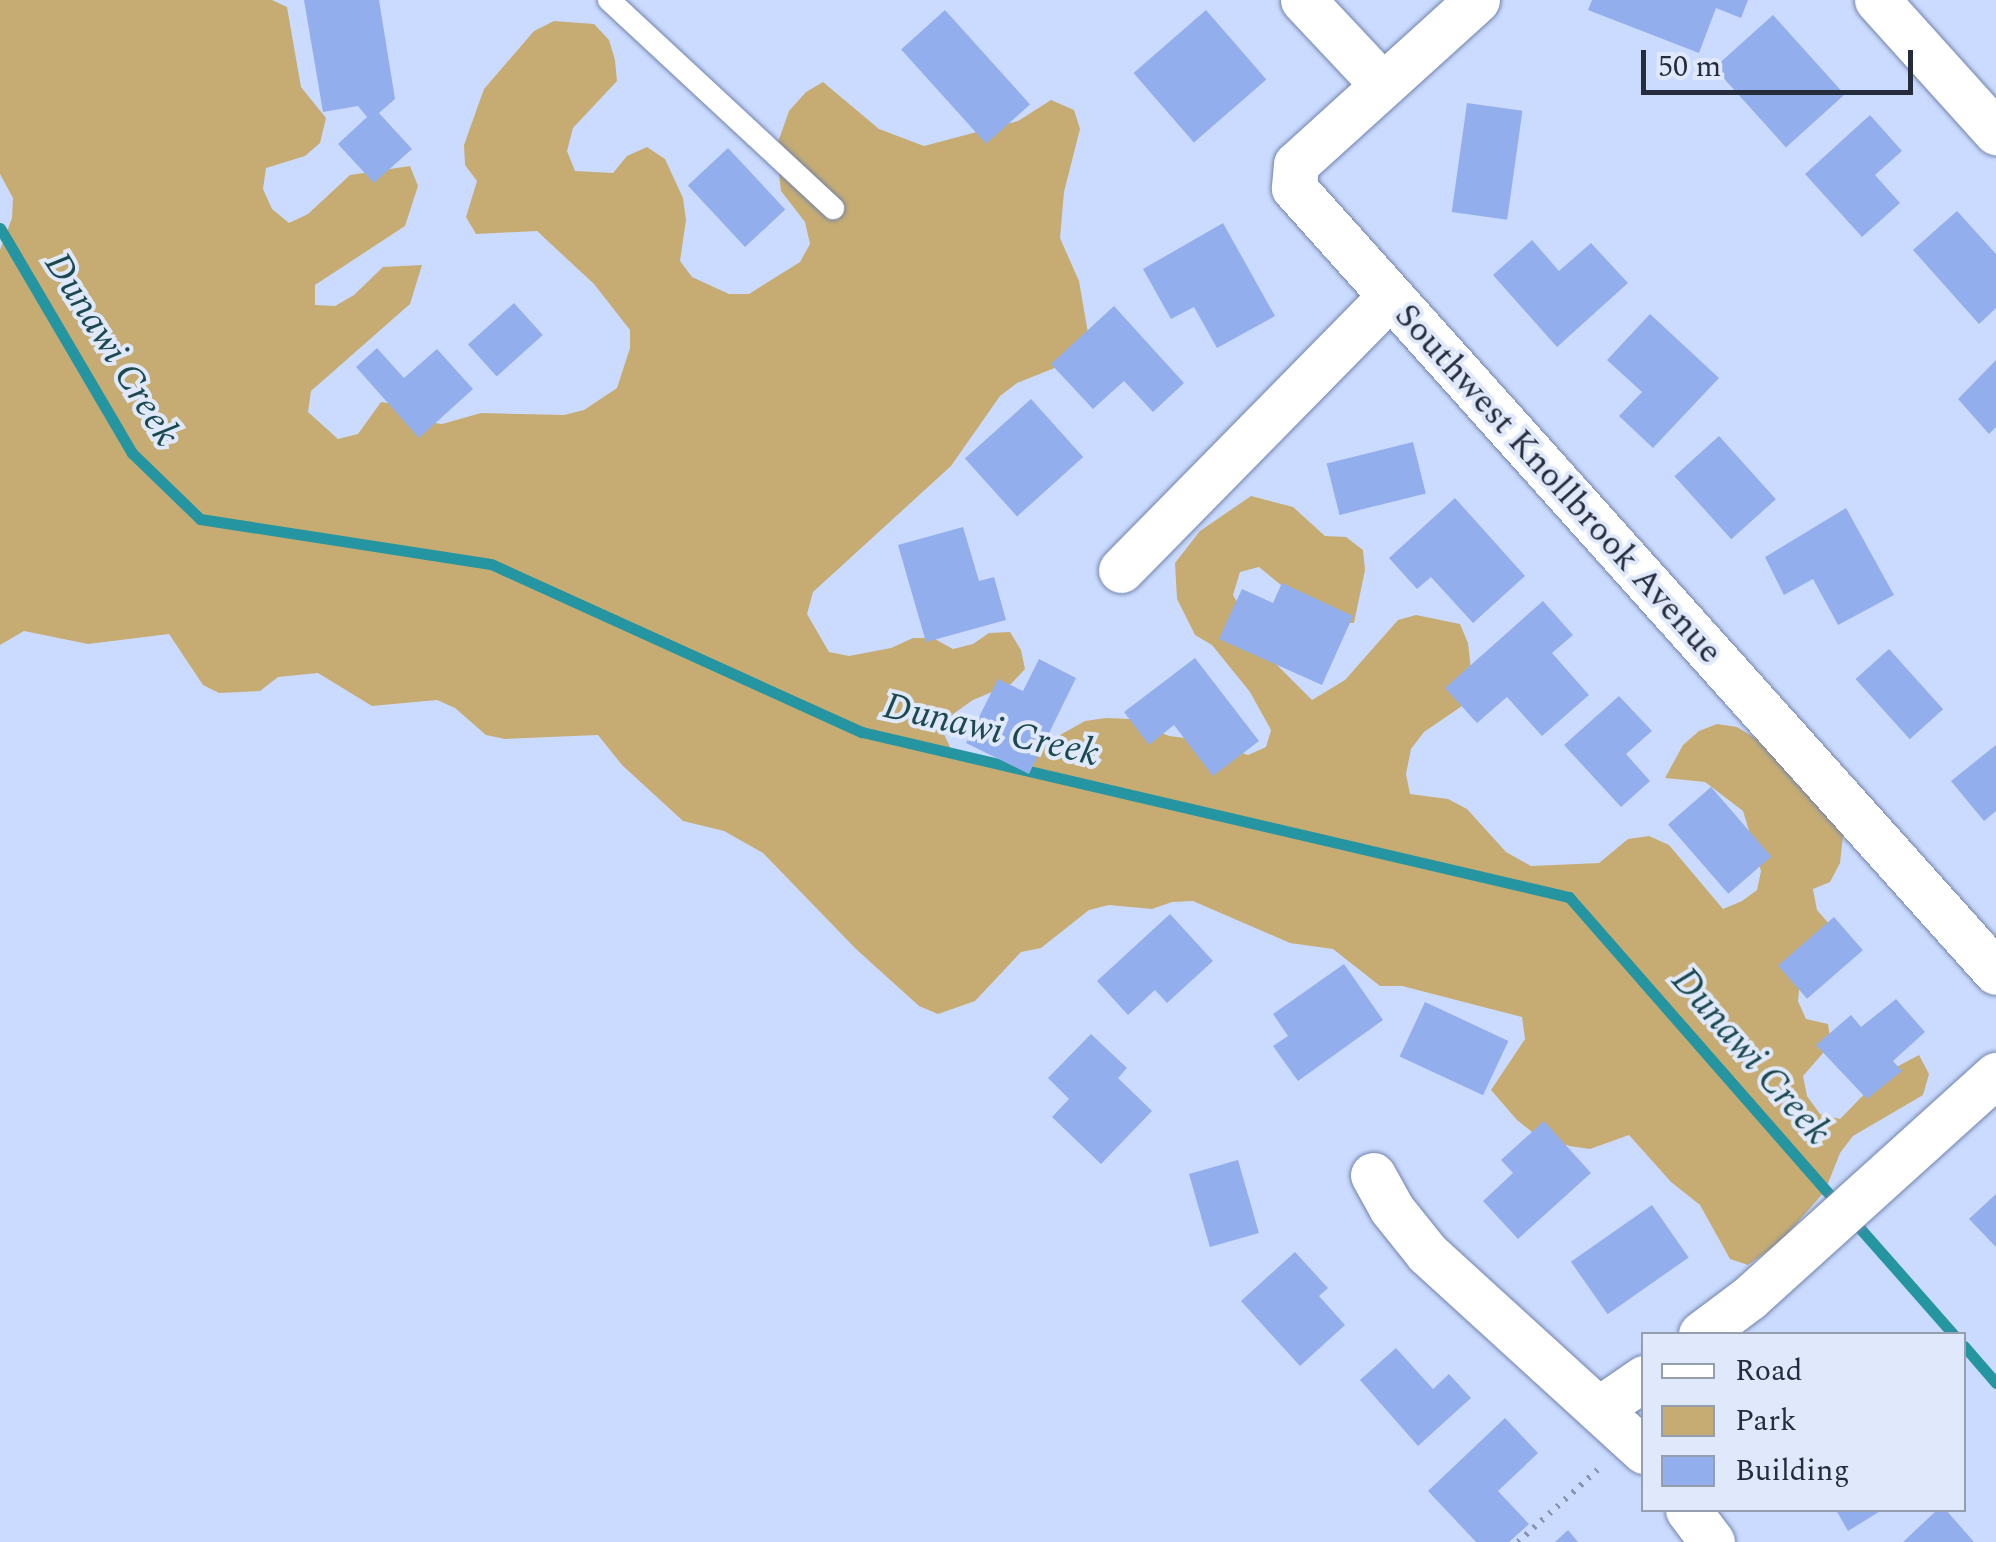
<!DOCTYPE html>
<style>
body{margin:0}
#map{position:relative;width:1996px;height:1542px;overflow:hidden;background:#cbdbff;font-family:Spectral,serif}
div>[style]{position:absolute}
.green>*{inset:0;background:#c6ac73}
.stream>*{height:11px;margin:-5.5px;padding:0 5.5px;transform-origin:5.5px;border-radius:5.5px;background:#2495a1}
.building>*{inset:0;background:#93aeed;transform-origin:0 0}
.path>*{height:6px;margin-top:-3px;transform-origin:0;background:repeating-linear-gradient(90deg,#8895b0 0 2.5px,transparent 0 10.5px)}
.roads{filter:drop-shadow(0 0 2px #7183ab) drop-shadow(0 0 2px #7183ab)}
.service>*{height:22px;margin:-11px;padding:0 11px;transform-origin:11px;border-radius:11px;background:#fff}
.minor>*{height:45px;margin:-22.5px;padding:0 22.5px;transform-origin:22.5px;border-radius:22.5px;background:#fff}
span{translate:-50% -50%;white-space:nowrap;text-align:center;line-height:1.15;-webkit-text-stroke:8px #e0e9fb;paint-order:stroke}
.street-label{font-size:35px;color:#252d3d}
.water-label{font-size:38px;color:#1b494f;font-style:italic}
.legend{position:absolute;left:1641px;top:1332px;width:325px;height:180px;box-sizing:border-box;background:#e0e9fb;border:2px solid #959eaf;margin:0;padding:12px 18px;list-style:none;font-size:30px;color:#252d3d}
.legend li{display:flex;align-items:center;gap:20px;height:50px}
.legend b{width:50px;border:2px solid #959eaf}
.scale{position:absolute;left:1641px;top:50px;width:272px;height:45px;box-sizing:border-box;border:5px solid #252d3d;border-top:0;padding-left:12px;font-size:30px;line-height:35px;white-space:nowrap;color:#252d3d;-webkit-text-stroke:8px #e0e9fb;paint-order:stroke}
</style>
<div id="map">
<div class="green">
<div style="clip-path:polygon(0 0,272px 0,287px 7px,301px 87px,326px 118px,320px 143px,305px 156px,266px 168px,263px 189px,272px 209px,289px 223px,308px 214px,350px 175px,410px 166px,418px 186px,405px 226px,315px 285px,315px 305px,335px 306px,354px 295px,383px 267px,422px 265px,410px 304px,311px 391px,308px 412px,338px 439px,358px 434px,381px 402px,402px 405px,420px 421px,442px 424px,481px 413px,564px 415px,584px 410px,617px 388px,630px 348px,630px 330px,594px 284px,537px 231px,476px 234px,466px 217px,477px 181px,465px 165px,464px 145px,484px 89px,534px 31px,554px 21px,594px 24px,609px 40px,615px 60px,617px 81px,573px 128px,567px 151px,575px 171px,613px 173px,627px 156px,647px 147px,665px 159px,683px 198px,686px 220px,680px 261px,692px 277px,729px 294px,749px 294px,800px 262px,810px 244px,805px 222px,781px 191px,776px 148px,789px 111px,806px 92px,823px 82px,879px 129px,924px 146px,1018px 121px,1051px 100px,1074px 110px,1080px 129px,1064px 192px,1060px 238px,1079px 281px,1088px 333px,1057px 367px,1017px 383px,1000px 396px,951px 466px,813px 592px,807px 614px,829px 652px,849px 656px,891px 648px,913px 638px,933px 638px,953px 649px,973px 644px,989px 633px,1010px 632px,1021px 650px,1025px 669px,1011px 684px,973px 700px,953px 714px,943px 732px,952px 751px,995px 761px,1017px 759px,1085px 721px,1106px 718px,1130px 719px,1169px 736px,1210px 741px,1248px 755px,1266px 747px,1271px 730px,1250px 692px,1212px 645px,1195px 635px,1177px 599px,1175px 563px,1200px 531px,1251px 496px,1293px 507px,1325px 536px,1346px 537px,1363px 550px,1365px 570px,1354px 623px,1332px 623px,1315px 613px,1259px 567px,1240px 572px,1233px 595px,1268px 656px,1312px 700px,1345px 680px,1398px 620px,1416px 615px,1460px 624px,1468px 643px,1473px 688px,1462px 706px,1424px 732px,1411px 749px,1406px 774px,1410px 794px,1448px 799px,1467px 809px,1506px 852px,1531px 866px,1599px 863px,1628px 839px,1649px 836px,1669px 845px,1723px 909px,1742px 901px,1757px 890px,1761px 871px,1743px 811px,1705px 782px,1665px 778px,1683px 745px,1699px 731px,1717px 724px,1737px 727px,1755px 738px,1837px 798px,1845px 818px,1840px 863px,1830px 882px,1813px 889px,1817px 910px,1831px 926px,1800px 980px,1798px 1001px,1806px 1019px,1828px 1024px,1831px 1044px,1803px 1076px,1807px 1096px,1820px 1114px,1840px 1119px,1885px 1073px,1919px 1055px,1929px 1074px,1923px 1095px,1853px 1136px,1840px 1153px,1825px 1191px,1781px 1241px,1748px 1265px,1730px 1259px,1700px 1205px,1671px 1182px,1629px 1135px,1590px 1149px,1569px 1146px,1532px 1132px,1517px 1120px,1491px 1090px,1525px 1039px,1522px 1017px,1402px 986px,1380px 986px,1333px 949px,1290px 943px,1193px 901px,1172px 902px,1152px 909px,1109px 905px,1089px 910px,1041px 948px,1021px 952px,975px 1001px,938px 1014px,919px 1006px,856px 949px,763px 853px,724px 831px,683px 821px,622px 765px,598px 735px,505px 739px,486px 735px,455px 708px,437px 700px,372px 706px,318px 673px,278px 677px,260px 691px,219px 693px,203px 685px,169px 634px,88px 644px,24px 631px,0 645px,0 250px,12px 218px,13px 198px,0 174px)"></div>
</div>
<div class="stream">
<div style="left:0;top:228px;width:261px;rotate:59.6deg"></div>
<div style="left:132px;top:453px;width:95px;rotate:44.1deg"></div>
<div style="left:200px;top:519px;width:294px;rotate:8.8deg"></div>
<div style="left:491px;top:564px;width:407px;rotate:24.4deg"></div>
<div style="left:862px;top:732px;width:726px;rotate:13.14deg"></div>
<div style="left:1569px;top:897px;width:408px;rotate:48.8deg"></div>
<div style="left:1850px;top:1217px;width:156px;rotate:48.6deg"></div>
<div style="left:1964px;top:1346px;width:49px;rotate:49.1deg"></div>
</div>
<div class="building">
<div style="clip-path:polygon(304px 0,379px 0,395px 99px,379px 113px,412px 149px,374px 183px,338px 144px,367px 117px,358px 106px,323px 112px)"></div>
<div style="clip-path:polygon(1592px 0,1748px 0,1741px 18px,1716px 8px,1699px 53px,1588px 10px)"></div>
<div style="left:945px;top:10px;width:127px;height:59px;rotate:48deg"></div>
<div style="left:1206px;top:10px;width:92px;height:96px;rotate:49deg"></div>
<div style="left:1773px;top:15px;width:107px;height:79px;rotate:48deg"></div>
<div style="left:1467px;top:103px;width:56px;height:110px;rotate:8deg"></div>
<div style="clip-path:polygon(1870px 115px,1902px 151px,1875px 175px,1900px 203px,1862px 237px,1805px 174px)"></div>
<div style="left:728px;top:148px;width:84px;height:55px;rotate:47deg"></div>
<div style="clip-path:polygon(1957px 211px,1996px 254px,1996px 308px,1979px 324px,1913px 250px)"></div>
<div style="clip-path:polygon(1223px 223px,1275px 316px,1217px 348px,1194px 307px,1171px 319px,1143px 269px)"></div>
<div style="clip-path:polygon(1532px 240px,1559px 271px,1591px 243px,1628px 283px,1557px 347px,1493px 275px)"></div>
<div style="left:514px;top:303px;width:43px;height:62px;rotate:48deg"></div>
<div style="clip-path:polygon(1114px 306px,1184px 383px,1153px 412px,1124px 381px,1093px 409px,1051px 364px)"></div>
<div style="clip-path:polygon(1650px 314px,1719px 378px,1653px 448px,1619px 416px,1642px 392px,1607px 360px)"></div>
<div style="clip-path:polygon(377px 348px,404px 378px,437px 349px,473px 389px,419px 438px,356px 367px)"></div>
<div style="clip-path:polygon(1996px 360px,1996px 427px,1989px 434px,1958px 399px)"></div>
<div style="left:1031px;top:399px;width:78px;height:89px;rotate:48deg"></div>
<div style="left:1719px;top:436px;width:85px;height:60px;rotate:48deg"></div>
<div style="left:1413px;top:442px;width:53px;height:89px;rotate:76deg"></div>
<div style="clip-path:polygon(1455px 498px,1525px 576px,1473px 623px,1431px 577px,1417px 589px,1389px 558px)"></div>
<div style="clip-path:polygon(1846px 508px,1894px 595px,1838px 625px,1813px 579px,1784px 595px,1765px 557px)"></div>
<div style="clip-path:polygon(963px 527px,979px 581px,994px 577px,1006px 620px,926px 642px,898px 545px)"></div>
<div style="clip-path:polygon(1282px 583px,1353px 616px,1322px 685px,1219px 639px,1242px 589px,1273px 603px)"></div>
<div style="clip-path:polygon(1543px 601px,1573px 635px,1552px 653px,1589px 695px,1542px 736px,1507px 697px,1477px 723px,1445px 688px)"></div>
<div style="left:1889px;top:649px;width:81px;height:45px;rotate:48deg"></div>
<div style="clip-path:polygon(1195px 658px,1259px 741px,1213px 776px,1174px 725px,1149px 745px,1124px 712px)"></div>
<div style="clip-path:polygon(1039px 659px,1076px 678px,1029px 774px,966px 743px,998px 679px,1023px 691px)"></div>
<div style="clip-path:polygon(1619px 696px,1652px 731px,1626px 754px,1650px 781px,1621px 807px,1564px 745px)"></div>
<div style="clip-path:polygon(1996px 745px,1996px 811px,1984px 821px,1951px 781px)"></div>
<div style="left:1711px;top:787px;width:92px;height:57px;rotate:49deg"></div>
<div style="clip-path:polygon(1170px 914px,1213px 961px,1167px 1003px,1155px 990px,1128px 1015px,1097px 981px)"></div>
<div style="left:1834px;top:917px;width:44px;height:74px;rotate:49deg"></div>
<div style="clip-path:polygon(1344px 964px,1383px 1020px,1298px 1081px,1273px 1046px,1288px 1036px,1273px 1014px)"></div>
<div style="clip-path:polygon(1896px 999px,1925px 1032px,1893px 1061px,1902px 1071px,1867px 1099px,1816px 1045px,1851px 1015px,1861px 1027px)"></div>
<div style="left:1425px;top:1002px;width:92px;height:60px;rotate:25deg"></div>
<div style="clip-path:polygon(1091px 1034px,1127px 1068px,1118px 1078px,1152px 1111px,1101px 1164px,1052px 1117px,1069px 1099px,1048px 1078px)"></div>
<div style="clip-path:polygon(1544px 1121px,1591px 1173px,1518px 1239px,1483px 1201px,1513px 1173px,1501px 1160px)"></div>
<div style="left:1238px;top:1160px;width:76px;height:51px;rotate:74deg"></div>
<div style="clip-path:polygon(1996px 1194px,1996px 1247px,1969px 1219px)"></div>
<div style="left:1652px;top:1205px;width:64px;height:99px;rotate:55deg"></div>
<div style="clip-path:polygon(1295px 1252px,1328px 1288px,1319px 1296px,1345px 1325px,1300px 1366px,1241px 1301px)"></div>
<div style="clip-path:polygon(1396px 1348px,1433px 1389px,1449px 1374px,1471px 1398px,1418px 1446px,1360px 1380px)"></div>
<div style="clip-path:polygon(1505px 1418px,1538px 1453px,1498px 1491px,1529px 1524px,1509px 1542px,1476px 1542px,1428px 1491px)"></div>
<div style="clip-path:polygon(1836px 1510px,1882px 1510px,1848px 1531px)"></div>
<div style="clip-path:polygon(1937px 1510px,1946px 1510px,1974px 1542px,1903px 1542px)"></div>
<div style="clip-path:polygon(1568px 1530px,1578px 1542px,1555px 1542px)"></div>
</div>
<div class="path">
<div style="left:1518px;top:1542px;width:115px;rotate:-42.2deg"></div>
</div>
<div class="roads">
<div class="service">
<div style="left:609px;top:0;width:306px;rotate:42.9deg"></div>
</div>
<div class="minor">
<div style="left:1303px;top:0;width:115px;rotate:46.8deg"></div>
<div style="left:1477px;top:0;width:244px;rotate:137.8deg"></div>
<div style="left:1296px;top:164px;width:24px;rotate:95deg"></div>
<div style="left:1294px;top:188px;width:1052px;rotate:48.16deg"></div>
<div style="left:1877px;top:0;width:178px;rotate:48deg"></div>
<div style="left:1121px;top:570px;width:383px;rotate:-45.5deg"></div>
<div style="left:1373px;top:1175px;width:38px;rotate:61deg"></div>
<div style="left:1391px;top:1208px;width:58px;rotate:51.3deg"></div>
<div style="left:1427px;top:1253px;width:294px;rotate:42.4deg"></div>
<div style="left:1701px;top:1334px;width:60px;rotate:-36.9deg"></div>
<div style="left:1749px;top:1298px;width:333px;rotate:-42.1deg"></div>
<div style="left:1599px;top:1409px;width:55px;rotate:-34.6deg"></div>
<div style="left:1688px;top:1510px;width:40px;rotate:53deg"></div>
</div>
</div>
<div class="street-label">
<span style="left:1558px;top:484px;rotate:48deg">Southwest Knollbrook Avenue</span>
</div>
<div class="water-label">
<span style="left:111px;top:350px;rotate:58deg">Dunawi Creek</span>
<span style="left:991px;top:731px;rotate:13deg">Dunawi Creek</span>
<span style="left:1750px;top:1057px;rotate:49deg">Dunawi Creek</span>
</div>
<ul class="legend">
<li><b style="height:12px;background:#fff"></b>Road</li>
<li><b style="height:28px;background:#c6ac73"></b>Park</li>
<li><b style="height:28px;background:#93aeed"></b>Building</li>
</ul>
<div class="scale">50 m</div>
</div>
